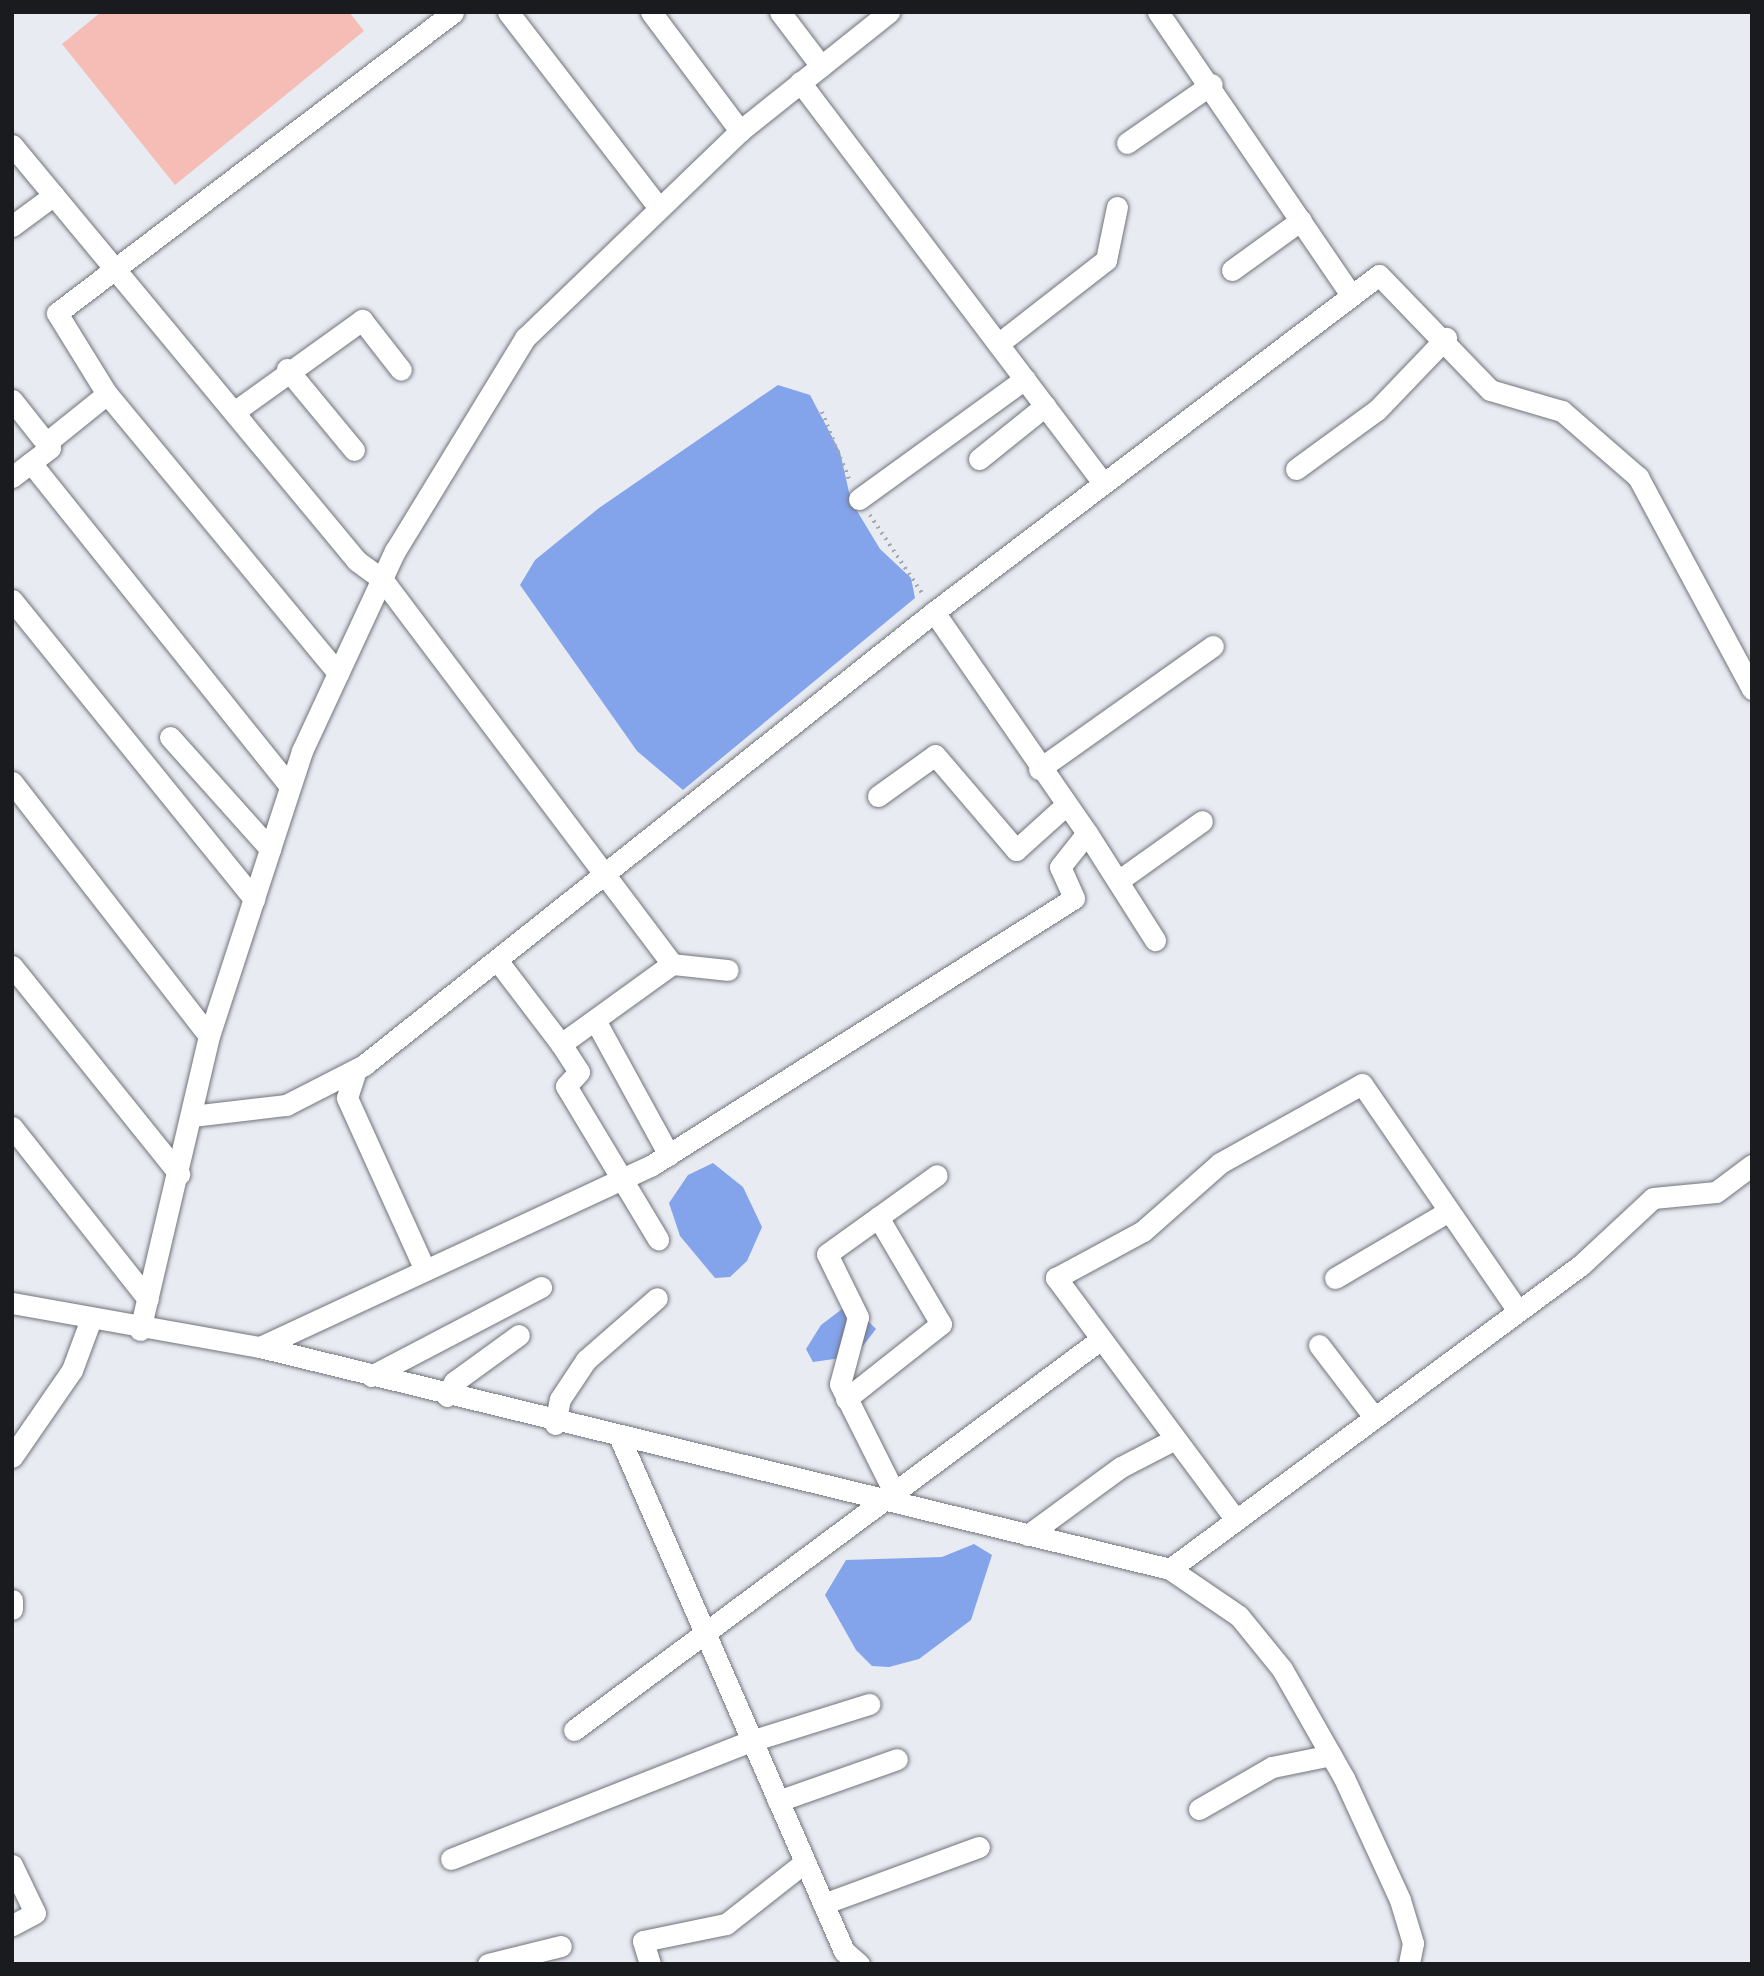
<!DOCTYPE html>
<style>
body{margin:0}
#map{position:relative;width:1764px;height:1976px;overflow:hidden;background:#e8ebf2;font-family:Karla,sans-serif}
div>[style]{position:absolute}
.green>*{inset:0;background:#f5bdb6}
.water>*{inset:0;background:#83a3ea}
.path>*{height:3.5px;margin-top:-1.75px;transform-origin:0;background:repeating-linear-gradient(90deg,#a5a8ad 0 2px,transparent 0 7px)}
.roads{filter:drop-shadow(0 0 2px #71747a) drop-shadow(0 0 2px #71747a)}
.street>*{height:21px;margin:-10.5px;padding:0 10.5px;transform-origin:10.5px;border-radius:10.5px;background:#fff}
span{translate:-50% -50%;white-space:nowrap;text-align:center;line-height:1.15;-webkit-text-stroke:6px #f5f8ff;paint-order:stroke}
.frame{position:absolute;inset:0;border:14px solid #1a1b1e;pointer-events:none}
</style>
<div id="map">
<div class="green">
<div style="clip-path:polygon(101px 12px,349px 12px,364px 31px,175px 185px,62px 44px)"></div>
</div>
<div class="water">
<div style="clip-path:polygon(778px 385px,810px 395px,840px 452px,851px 501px,880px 549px,911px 578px,915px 598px,683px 790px,637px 751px,520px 585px,535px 560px,599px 508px)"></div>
<div style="clip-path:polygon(713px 1163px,743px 1187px,762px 1227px,747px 1261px,730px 1277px,715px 1278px,680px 1236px,669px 1203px,688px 1175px)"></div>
<div style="clip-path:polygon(850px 1303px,876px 1329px,855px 1356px,813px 1362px,806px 1349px,821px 1325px)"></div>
<div style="clip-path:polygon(974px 1544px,992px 1555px,971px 1620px,919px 1659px,889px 1667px,872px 1666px,856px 1650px,825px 1595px,846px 1560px,942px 1557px)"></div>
</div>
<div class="path">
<div style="left:822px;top:412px;width:74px;rotate:67.9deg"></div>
<div style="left:870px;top:515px;width:97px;rotate:56.3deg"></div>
</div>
<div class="roads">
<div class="street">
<div style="left:508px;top:12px;width:247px;rotate:52.4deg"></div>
<div style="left:651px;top:12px;width:149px;rotate:53.2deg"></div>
<div style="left:780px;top:12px;width:68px;rotate:52.8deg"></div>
<div style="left:1158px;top:12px;width:343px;rotate:55.7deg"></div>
<div style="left:800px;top:82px;width:503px;rotate:52.92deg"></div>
<div style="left:1127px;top:143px;width:103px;rotate:-34.8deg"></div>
<div style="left:12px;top:145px;width:540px;rotate:50.33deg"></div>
<div style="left:357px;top:561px;width:31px;rotate:36deg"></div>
<div style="left:382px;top:579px;width:482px;rotate:53deg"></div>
<div style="left:672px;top:964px;width:56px;rotate:6.1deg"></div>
<div style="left:12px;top:226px;width:52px;rotate:-36.4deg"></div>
<div style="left:1232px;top:270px;width:85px;rotate:-35.9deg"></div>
<div style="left:998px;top:344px;width:137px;rotate:-37.9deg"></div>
<div style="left:1106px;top:260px;width:54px;rotate:-78.3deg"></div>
<div style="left:287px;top:369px;width:105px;rotate:50.4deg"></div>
<div style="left:12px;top:400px;width:61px;rotate:51.6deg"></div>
<div style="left:50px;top:448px;width:48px;rotate:142.7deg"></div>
<div style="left:234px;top:412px;width:158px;rotate:-35.7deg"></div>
<div style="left:362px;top:320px;width:63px;rotate:52deg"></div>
<div style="left:46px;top:443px;width:78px;rotate:-38.8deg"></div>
<div style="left:979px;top:459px;width:85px;rotate:-38.8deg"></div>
<div style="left:31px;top:463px;width:414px;rotate:51.3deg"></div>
<div style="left:1296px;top:469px;width:100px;rotate:-36.1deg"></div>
<div style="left:1377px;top:410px;width:100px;rotate:-46.2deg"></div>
<div style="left:859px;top:499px;width:205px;rotate:-35.9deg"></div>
<div style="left:12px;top:600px;width:385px;rotate:51deg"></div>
<div style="left:338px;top:673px;width:362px;rotate:-129.6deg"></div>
<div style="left:107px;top:394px;width:95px;rotate:-121.7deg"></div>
<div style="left:57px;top:313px;width:497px;rotate:-37.2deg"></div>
<div style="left:170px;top:737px;width:150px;rotate:48.2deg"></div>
<div style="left:1039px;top:769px;width:213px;rotate:-35.3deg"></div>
<div style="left:12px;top:782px;width:321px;rotate:52.2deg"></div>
<div style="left:878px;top:796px;width:70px;rotate:-35.7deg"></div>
<div style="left:935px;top:755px;width:125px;rotate:49.5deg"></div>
<div style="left:1016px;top:850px;width:67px;rotate:-42deg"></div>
<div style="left:1087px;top:833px;width:127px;rotate:57.6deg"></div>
<div style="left:1118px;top:881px;width:103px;rotate:-35.5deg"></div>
<div style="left:497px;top:960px;width:106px;rotate:52.7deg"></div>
<div style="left:561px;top:1044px;width:137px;rotate:-35.8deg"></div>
<div style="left:12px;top:966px;width:267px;rotate:51.2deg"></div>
<div style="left:595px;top:1020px;width:154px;rotate:61.3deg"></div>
<div style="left:561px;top:1044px;width:33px;rotate:57deg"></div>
<div style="left:579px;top:1072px;width:19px;rotate:133deg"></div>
<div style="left:566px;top:1086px;width:179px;rotate:59deg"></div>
<div style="left:356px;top:1070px;width:29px;rotate:108deg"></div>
<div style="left:347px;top:1098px;width:187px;rotate:65.6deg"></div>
<div style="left:192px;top:1116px;width:95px;rotate:-6.7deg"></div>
<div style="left:286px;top:1105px;width:88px;rotate:-27.1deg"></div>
<div style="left:364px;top:1065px;width:728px;rotate:-38.48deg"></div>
<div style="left:934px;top:612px;width:558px;rotate:-37.14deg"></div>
<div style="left:1379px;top:275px;width:160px;rotate:46deg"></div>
<div style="left:1490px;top:390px;width:75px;rotate:16.3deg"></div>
<div style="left:1562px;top:411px;width:101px;rotate:41deg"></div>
<div style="left:1638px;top:477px;width:241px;rotate:61.7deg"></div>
<div style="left:12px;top:1127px;width:219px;rotate:51.7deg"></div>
<div style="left:1335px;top:1278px;width:124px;rotate:-30.5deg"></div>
<div style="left:12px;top:1303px;width:252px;rotate:10.1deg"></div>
<div style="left:260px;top:1347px;width:937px;rotate:13.71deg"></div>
<div style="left:1170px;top:1569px;width:83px;rotate:34.3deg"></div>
<div style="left:1239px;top:1616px;width:68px;rotate:50.9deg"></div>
<div style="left:1282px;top:1669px;width:125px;rotate:60.4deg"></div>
<div style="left:1344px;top:1778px;width:134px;rotate:65.3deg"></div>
<div style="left:1400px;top:1900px;width:45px;rotate:73.2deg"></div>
<div style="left:1413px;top:1943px;width:21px;rotate:101deg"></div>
<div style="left:140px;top:1330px;width:302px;rotate:-76.8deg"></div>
<div style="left:209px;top:1036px;width:197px;rotate:-71.9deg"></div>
<div style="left:270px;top:849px;width:103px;rotate:-71.9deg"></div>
<div style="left:302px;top:751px;width:221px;rotate:-65.1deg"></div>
<div style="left:395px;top:551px;width:250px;rotate:-58.6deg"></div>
<div style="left:525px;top:338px;width:298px;rotate:-43.9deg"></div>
<div style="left:740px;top:131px;width:191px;rotate:-38.6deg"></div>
<div style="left:1319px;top:1345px;width:91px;rotate:52.6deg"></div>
<div style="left:260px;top:1347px;width:432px;rotate:-24.9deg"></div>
<div style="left:652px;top:1165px;width:499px;rotate:-32.3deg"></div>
<div style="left:1074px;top:898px;width:34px;rotate:-114deg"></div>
<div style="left:1060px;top:867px;width:43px;rotate:-51.5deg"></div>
<div style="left:1087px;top:833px;width:269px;rotate:-124.7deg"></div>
<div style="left:371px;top:1376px;width:192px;rotate:-27.6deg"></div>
<div style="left:447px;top:1396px;width:16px;rotate:-63deg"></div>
<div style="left:454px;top:1382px;width:80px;rotate:-35.9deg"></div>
<div style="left:846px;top:1399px;width:121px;rotate:-38.3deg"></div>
<div style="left:941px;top:1324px;width:124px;rotate:-120.5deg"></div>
<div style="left:555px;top:1424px;width:25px;rotate:-79deg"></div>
<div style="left:560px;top:1399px;width:47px;rotate:-56.3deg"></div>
<div style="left:586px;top:1360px;width:94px;rotate:-41.1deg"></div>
<div style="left:619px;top:1436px;width:562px;rotate:66.4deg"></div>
<div style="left:844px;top:1951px;width:20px;rotate:41deg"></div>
<div style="left:12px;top:1457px;width:106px;rotate:-55.4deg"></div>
<div style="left:72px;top:1370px;width:54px;rotate:-69.6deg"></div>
<div style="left:895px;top:1494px;width:123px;rotate:-116.6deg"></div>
<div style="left:840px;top:1384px;width:69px;rotate:-75deg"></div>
<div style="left:858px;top:1317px;width:70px;rotate:-116.2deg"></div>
<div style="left:827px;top:1254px;width:135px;rotate:-35.7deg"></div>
<div style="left:1236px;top:1520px;width:302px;rotate:-126.6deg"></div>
<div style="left:1056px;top:1278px;width:99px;rotate:-28.4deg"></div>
<div style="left:1143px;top:1231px;width:103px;rotate:-41.4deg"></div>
<div style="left:1220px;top:1163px;width:162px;rotate:-29.1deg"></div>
<div style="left:1362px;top:1084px;width:275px;rotate:55.5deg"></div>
<div style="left:1028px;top:1535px;width:115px;rotate:-36.2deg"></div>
<div style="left:1121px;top:1467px;width:61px;rotate:-27.4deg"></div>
<div style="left:1170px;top:1569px;width:511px;rotate:-36.49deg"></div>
<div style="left:1581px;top:1265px;width:98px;rotate:-42.9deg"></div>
<div style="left:1653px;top:1198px;width:63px;rotate:-5.4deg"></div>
<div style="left:1716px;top:1192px;width:45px;rotate:-36.9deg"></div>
<div style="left:12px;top:1600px;width:9px;rotate:90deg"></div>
<div style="left:574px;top:1730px;width:656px;rotate:-36.57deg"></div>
<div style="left:778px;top:1801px;width:126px;rotate:-19.4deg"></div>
<div style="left:1199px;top:1809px;width:84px;rotate:-29.9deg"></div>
<div style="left:1272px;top:1767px;width:60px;rotate:-11.5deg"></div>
<div style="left:451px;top:1859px;width:322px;rotate:-21.5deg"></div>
<div style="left:751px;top:1741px;width:124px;rotate:-17.4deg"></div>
<div style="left:12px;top:1865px;width:53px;rotate:64.4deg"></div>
<div style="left:35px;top:1913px;width:26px;rotate:152deg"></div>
<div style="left:823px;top:1904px;width:166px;rotate:-20.1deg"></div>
<div style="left:488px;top:1964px;width:75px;rotate:-13.9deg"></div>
<div style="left:650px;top:1964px;width:24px;rotate:-107deg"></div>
<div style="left:643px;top:1941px;width:85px;rotate:-11.6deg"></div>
<div style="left:726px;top:1924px;width:100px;rotate:-38.1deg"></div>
</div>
</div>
<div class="frame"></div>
</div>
